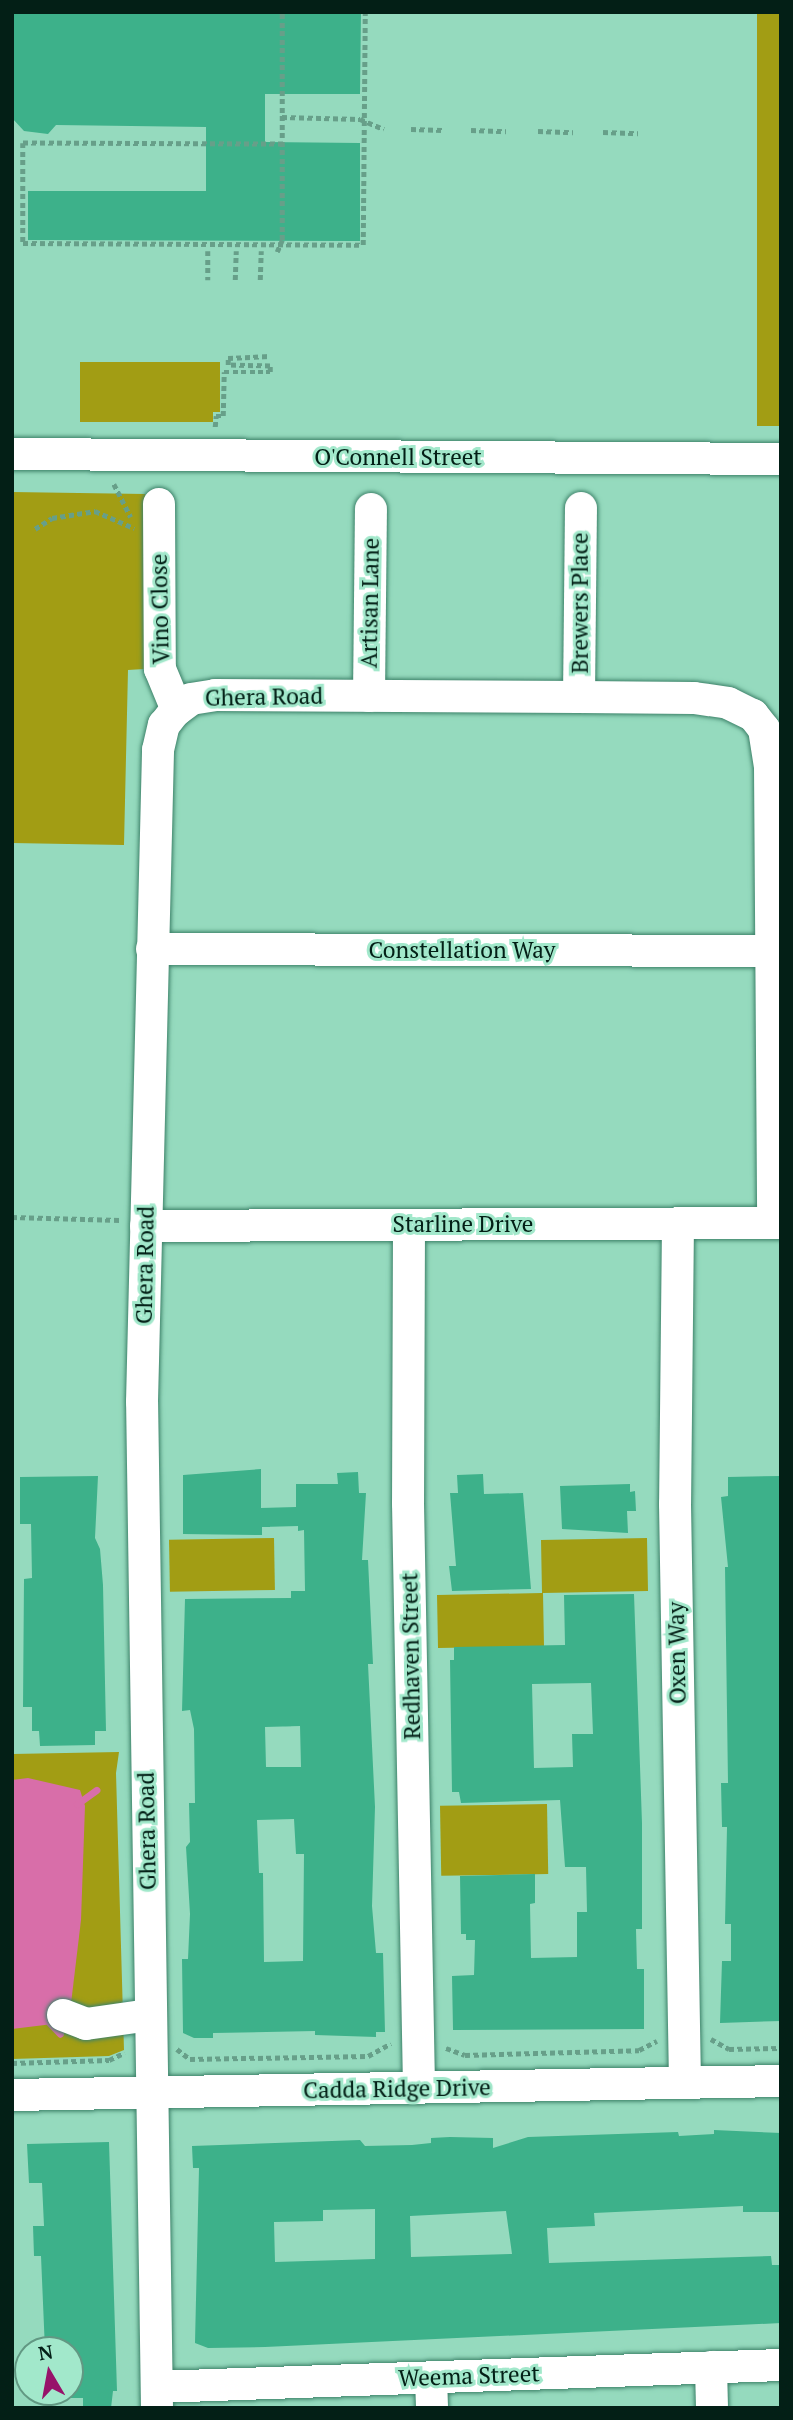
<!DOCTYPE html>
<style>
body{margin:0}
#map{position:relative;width:793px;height:2420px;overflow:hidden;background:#95dabe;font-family:"PT Serif",serif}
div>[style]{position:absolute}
.green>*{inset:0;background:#a29d14;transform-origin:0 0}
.water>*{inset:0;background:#d86ea9}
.stream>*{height:7px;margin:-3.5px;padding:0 3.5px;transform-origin:3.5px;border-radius:3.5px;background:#d86ea9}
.building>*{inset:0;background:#3db18a}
.path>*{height:4.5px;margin-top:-2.25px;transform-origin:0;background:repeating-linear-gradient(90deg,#679f89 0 5px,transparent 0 8.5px)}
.roads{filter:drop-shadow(0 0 2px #3d8269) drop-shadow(0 0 2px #3d8269)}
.minor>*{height:32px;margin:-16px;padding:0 16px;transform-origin:16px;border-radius:16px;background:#fff}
span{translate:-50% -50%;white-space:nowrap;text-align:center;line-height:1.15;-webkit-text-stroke:6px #a2e8cb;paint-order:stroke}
.street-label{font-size:23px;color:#031f16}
.frame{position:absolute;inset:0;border:14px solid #031f16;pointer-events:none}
.north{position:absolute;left:14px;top:2336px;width:70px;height:70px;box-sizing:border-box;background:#a2e8cb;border:2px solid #629883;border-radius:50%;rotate:350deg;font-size:19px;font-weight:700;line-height:28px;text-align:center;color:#031f16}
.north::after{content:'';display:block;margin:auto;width:24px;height:32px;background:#97136a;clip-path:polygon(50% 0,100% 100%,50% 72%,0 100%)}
</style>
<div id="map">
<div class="green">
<div style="left:757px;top:12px;width:24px;height:414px"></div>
<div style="clip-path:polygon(80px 362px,220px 362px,220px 412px,213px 412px,213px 422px,80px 422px)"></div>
<div style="clip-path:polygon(12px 492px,145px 494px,144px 669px,128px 670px,124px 845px,12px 843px)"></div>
<div style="left:274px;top:1538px;width:52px;height:105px;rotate:89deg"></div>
<div style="clip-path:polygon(647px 1538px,648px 1591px,543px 1593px,544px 1646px,438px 1648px,437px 1595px,542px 1593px,541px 1540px)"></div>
<div style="clip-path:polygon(119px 1752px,116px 1773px,124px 2050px,109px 2056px,12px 2059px,12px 1754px)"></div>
<div style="left:547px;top:1804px;width:70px;height:107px;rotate:89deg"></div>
</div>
<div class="water">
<div style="clip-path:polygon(28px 1778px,80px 1790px,85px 1806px,81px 1920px,70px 2012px,61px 2023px,12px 2029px,12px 1780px)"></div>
</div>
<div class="stream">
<div style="left:77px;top:1804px;width:24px;rotate:-36deg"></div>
<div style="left:49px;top:2022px;width:16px;rotate:47deg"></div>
</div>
<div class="building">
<div style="clip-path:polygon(12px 12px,361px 12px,360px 94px,265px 94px,265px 142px,360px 143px,360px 241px,28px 240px,28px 191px,206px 191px,206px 127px,56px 125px,48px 134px,24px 131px,12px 118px)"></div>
<div style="clip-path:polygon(evenodd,261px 1469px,261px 1508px,296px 1507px,296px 1484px,338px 1484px,337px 1473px,358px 1472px,359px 1493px,366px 1493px,362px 1560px,368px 1560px,373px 1664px,368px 1664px,375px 1807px,372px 1906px,376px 1953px,383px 1953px,385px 2032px,376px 2032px,376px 2037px,315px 2035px,315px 2031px,213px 2033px,213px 2038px,194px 2038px,183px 2033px,182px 1959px,188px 1959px,190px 1914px,186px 1847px,190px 1842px,189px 1803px,195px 1803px,194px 1729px,190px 1710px,182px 1711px,185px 1599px,291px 1598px,291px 1591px,305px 1591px,304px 1530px,298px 1531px,298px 1526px,262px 1527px,262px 1535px,183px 1534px,183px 1475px,261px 1469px,300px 1726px,301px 1767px,266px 1767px,265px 1727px,300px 1726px,261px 1469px,294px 1819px,296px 1854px,304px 1854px,303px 1961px,264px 1962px,263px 1873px,259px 1873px,257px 1820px,294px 1819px)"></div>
<div style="clip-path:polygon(483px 1474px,484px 1494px,523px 1493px,531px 1589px,452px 1591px,449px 1566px,456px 1566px,450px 1493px,458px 1493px,457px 1475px)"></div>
<div style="clip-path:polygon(98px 1476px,95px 1538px,100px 1549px,103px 1585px,106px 1731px,95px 1731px,95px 1745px,40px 1746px,39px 1731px,32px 1731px,32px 1707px,23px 1707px,24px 1579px,32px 1578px,31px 1524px,20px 1524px,20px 1477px)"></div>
<div style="clip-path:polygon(781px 1476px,781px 2021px,720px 2023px,722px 1961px,731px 1961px,731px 1924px,725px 1924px,727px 1827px,722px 1827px,721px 1783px,728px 1783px,725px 1567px,728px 1567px,721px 1497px,728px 1496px,728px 1477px)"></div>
<div style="clip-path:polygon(630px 1484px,630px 1492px,635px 1491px,636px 1511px,627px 1511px,628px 1533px,562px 1529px,560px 1486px)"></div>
<div style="clip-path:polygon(evenodd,634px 1594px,642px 1823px,642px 1929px,636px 1929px,637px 1969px,644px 1969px,644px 2029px,453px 2030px,452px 1976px,474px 1975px,475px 1940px,466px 1940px,466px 1934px,461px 1934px,460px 1876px,535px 1874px,535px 1903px,530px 1904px,531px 1958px,577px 1957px,577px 1912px,587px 1912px,586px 1867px,565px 1867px,560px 1800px,461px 1803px,459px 1792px,452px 1792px,450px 1660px,454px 1660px,454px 1647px,565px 1645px,564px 1595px,634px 1594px,591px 1683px,593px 1734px,572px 1734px,573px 1767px,534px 1768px,532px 1684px,591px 1683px)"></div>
<div style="clip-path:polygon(evenodd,714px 2130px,781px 2133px,781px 2212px,743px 2212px,743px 2206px,594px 2213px,595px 2226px,547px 2228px,549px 2263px,771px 2256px,772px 2265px,781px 2265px,781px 2323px,265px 2347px,208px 2348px,195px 2343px,199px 2168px,193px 2168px,192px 2146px,360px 2140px,365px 2146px,412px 2145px,431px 2143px,431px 2138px,450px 2137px,493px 2138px,493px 2148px,528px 2137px,678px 2132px,679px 2136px,714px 2134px,714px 2130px,375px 2209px,375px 2259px,275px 2262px,274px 2222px,323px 2221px,323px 2210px,375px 2209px,714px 2130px,506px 2211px,512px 2254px,411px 2257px,410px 2216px,506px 2211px)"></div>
<div style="clip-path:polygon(109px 2142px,117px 2391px,113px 2391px,111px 2408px,83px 2408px,83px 2398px,70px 2398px,70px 2350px,45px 2350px,41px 2256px,34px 2256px,33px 2226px,44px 2226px,42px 2183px,29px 2183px,27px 2144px)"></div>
</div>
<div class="path">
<div style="left:282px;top:117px;width:78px;rotate:1.5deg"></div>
<div style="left:360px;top:119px;width:26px;rotate:23deg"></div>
<div style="left:411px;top:129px;width:31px;rotate:2deg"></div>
<div style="left:471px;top:130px;width:35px;rotate:2deg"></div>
<div style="left:538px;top:131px;width:35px;rotate:2deg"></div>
<div style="left:603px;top:132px;width:35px;rotate:2deg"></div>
<div style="left:283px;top:144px;width:260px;rotate:-179.8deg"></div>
<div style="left:23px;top:143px;width:100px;rotate:90deg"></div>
<div style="left:23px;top:243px;width:340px;rotate:0.3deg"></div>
<div style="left:363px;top:245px;width:233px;rotate:-89.5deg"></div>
<div style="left:208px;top:251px;width:29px;rotate:90deg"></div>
<div style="left:277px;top:252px;width:13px;rotate:-67deg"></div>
<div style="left:282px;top:240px;width:228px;rotate:-90deg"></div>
<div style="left:235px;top:280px;width:29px;rotate:-88deg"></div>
<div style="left:260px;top:280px;width:29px;rotate:-88deg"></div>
<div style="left:215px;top:427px;width:11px;rotate:-85deg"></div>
<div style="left:216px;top:416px;width:7px"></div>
<div style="left:223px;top:416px;width:44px;rotate:-88.7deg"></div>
<div style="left:224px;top:372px;width:46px"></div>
<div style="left:270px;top:372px;width:6px;rotate:-90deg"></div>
<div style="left:270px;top:366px;width:42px;rotate:-178.6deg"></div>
<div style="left:228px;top:365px;width:7px;rotate:-90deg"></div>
<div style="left:228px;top:358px;width:42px;rotate:-2.7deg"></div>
<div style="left:114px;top:484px;width:37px;rotate:63deg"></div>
<div style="left:35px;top:529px;width:20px;rotate:-33deg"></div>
<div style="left:52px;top:518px;width:44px;rotate:-9.2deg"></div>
<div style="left:95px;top:511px;width:43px;rotate:23.6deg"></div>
<div style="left:12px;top:1217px;width:108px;rotate:1.6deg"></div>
<div style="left:711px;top:2039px;width:21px;rotate:29deg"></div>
<div style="left:729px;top:2049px;width:52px;rotate:-1.1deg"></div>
<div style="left:446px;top:2048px;width:20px;rotate:20deg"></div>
<div style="left:465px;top:2055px;width:174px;rotate:-1.6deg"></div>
<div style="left:639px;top:2050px;width:20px;rotate:-27deg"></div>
<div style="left:177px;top:2049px;width:16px;rotate:38deg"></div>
<div style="left:190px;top:2059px;width:178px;rotate:-1deg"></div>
<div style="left:368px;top:2056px;width:26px;rotate:-29deg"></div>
<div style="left:12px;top:2063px;width:97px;rotate:-1.8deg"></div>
<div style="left:109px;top:2060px;width:17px;rotate:-25deg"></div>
</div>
<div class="roads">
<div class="minor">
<div style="left:12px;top:454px;width:769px;rotate:0.37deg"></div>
<div style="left:159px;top:504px;width:165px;rotate:89.7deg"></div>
<div style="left:160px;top:669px;width:44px;rotate:67.5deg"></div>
<div style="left:369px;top:696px;width:187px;rotate:-89.4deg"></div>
<div style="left:579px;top:697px;width:189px;rotate:-89.4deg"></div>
<div style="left:152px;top:949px;width:620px;rotate:0.18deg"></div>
<div style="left:678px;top:1223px;width:281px;rotate:90.6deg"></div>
<div style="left:675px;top:1504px;width:579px;rotate:89.01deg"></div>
<div style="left:409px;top:1225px;width:278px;rotate:90.2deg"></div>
<div style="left:408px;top:1503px;width:585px;rotate:88.92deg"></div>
<div style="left:146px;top:1226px;width:635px;rotate:-0.27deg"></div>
<div style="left:63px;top:2015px;width:25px;rotate:21deg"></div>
<div style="left:86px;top:2024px;width:65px;rotate:-8deg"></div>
<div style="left:12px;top:2095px;width:769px;rotate:-1.04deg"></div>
<div style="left:711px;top:2367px;width:41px;rotate:88.6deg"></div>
<div style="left:431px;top:2378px;width:30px;rotate:88deg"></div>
<div style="left:157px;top:2387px;width:624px;rotate:-2.02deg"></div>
<div style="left:157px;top:2408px;width:1006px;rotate:-90.85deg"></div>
<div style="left:142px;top:1402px;width:652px;rotate:-88.59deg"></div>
<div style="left:158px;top:750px;width:26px;rotate:-77deg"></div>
<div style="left:164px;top:725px;width:16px;rotate:-52deg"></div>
<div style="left:174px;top:712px;width:21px;rotate:-37deg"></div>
<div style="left:191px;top:699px;width:24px;rotate:-9deg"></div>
<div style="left:215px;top:695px;width:364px;rotate:0.3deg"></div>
<div style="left:579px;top:697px;width:115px;rotate:0.5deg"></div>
<div style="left:694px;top:698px;width:34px;rotate:8deg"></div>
<div style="left:728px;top:703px;width:28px;rotate:26deg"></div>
<div style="left:753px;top:715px;width:18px;rotate:52deg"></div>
<div style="left:764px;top:729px;width:38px;rotate:81deg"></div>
<div style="left:770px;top:767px;width:456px;rotate:89.6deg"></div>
</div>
</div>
<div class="street-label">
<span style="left:398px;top:457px">O'Connell Street</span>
<span style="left:370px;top:603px;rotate:-89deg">Artisan Lane</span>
<span style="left:580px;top:603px;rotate:-90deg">Brewers Place</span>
<span style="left:160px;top:609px;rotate:-91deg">Vino Close</span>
<span style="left:264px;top:697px;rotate:-1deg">Ghera Road</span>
<span style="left:462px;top:950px">Constellation Way</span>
<span style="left:463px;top:1224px">Starline Drive</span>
<span style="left:145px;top:1265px;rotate:-89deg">Ghera Road</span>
<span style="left:677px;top:1653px;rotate:-91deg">Oxen Way</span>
<span style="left:411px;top:1656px;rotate:-91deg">Redhaven Street</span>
<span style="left:147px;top:1831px;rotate:-91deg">Ghera Road</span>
<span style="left:397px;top:2089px;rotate:-1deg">Cadda Ridge Drive</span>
<span style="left:469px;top:2376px;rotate:-2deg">Weema Street</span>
</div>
<div class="frame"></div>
<div class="north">N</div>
</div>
